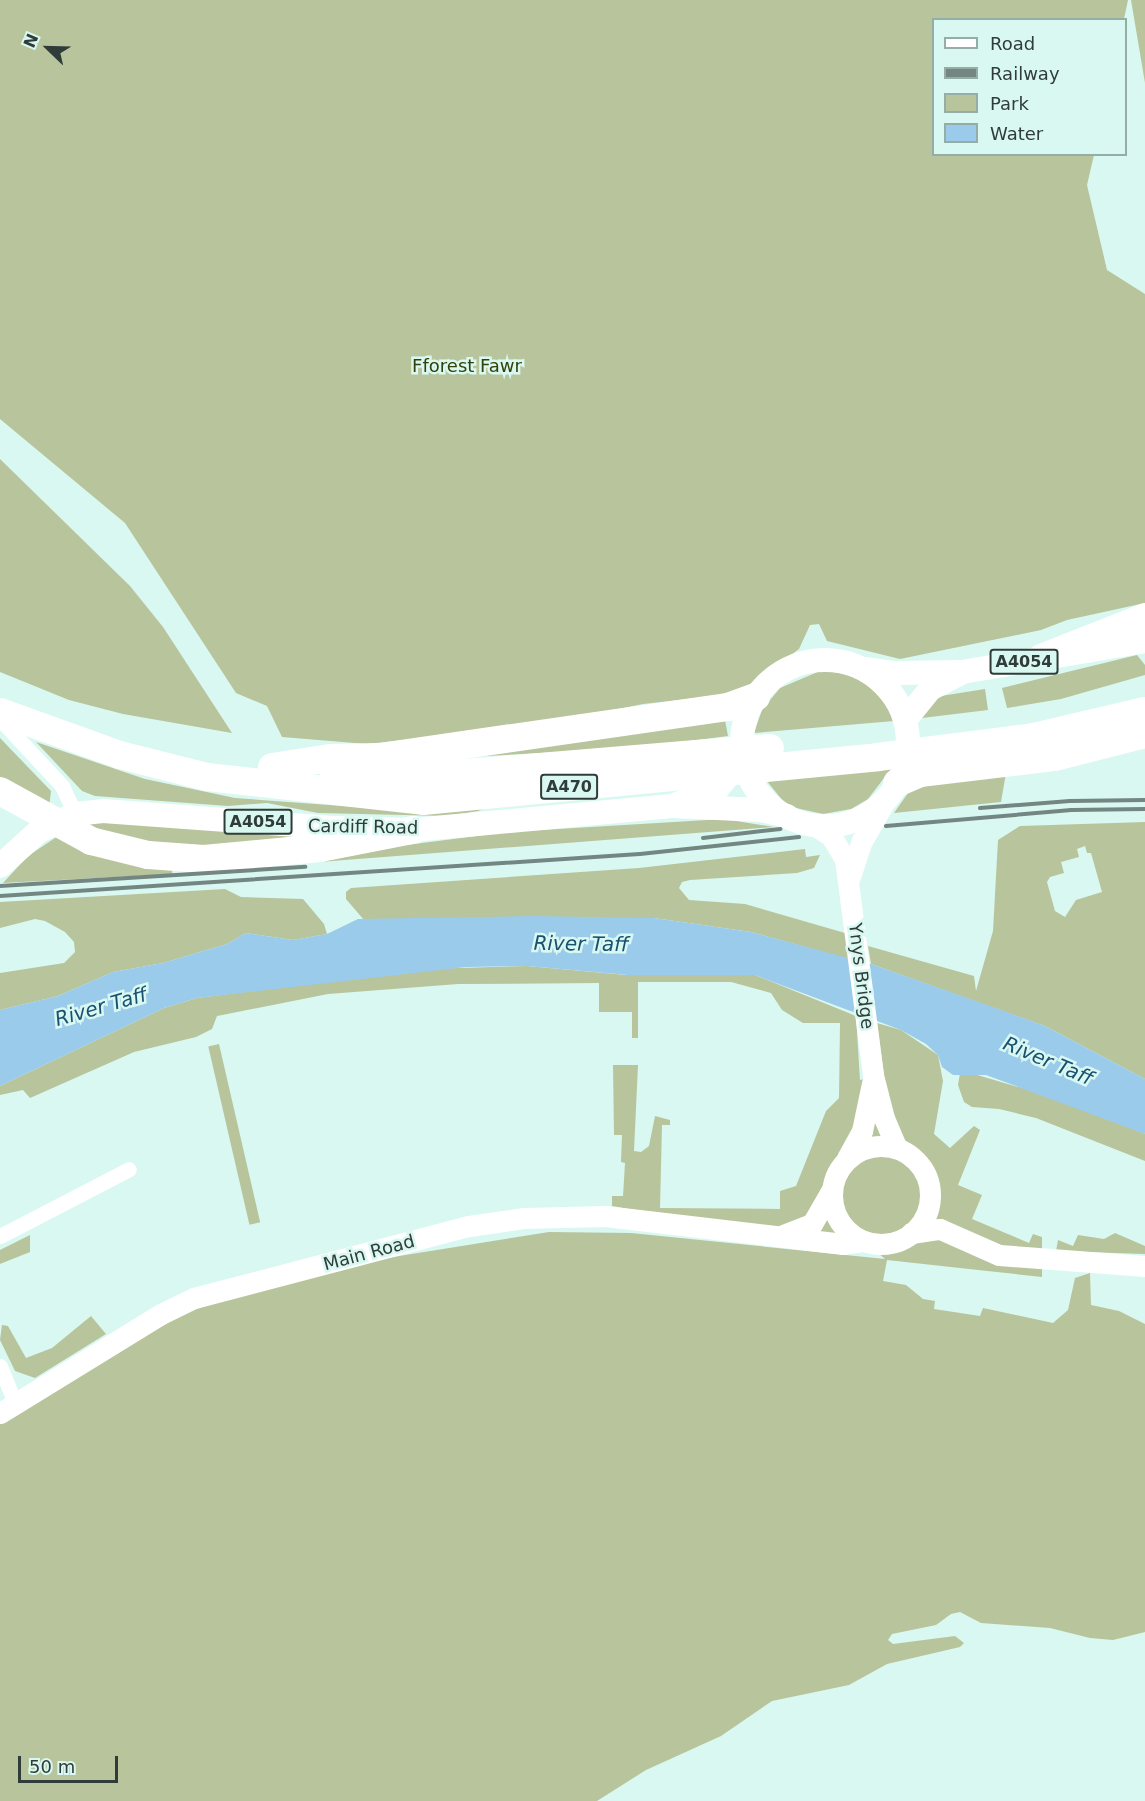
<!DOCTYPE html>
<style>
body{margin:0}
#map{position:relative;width:1145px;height:1801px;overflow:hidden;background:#d9f8f1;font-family:"DejaVu Sans",sans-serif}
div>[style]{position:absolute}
.green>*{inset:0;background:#b8c49b;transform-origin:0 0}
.water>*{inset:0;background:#9bcbeb}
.street>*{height:15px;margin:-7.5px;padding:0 7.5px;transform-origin:7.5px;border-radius:7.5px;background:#fff}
.secondary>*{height:21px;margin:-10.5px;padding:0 10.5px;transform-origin:10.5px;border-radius:10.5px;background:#fff}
.secondary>.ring{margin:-10.5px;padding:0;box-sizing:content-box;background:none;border:21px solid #fff;border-radius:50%}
.primary>*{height:24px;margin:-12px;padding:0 12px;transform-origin:12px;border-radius:12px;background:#fff}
.primary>.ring{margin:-12px;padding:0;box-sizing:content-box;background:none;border:24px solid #fff;border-radius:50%}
.highway>*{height:28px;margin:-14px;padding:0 14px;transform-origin:14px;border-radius:14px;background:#fff}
.rail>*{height:4px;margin:-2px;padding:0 2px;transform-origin:2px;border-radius:2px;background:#738682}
span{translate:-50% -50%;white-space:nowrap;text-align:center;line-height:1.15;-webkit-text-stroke:5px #d9f8f1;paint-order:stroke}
.shield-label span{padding:2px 4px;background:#d9f8f1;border:2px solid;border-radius:4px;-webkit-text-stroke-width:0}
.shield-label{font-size:16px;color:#303c39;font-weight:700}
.park-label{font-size:18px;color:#344007}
.street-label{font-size:18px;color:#303c39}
.water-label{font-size:20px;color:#195171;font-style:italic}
.legend{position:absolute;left:932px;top:18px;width:195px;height:138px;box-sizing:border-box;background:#d9f8f1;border:2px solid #95ada7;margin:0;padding:8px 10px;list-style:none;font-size:18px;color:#303c39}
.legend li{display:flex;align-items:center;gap:12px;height:30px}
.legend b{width:30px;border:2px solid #95ada7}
.north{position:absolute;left:18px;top:18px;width:60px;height:60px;-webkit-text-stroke:4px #d9f8f1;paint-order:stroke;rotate:293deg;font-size:16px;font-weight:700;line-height:24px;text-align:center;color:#303c39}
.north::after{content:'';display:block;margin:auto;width:21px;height:27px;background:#303c39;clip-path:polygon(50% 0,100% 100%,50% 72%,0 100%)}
.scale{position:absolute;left:18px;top:1756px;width:100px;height:27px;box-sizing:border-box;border:3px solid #303c39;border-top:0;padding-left:8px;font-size:18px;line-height:21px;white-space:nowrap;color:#303c39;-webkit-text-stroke:4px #d9f8f1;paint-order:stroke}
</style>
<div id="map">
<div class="green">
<div style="clip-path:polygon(0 0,1128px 0,1124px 19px,934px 20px,934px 154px,1094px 155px,1087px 185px,1107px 270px,1145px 294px,1145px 603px,1067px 620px,1041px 630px,900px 659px,827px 641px,819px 624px,810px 625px,799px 649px,740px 693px,643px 704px,603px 712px,587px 720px,367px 744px,282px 737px,267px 706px,236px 693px,125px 523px,0 419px)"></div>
<div style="clip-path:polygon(1131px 0,1145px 0,1145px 83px)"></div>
<div style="clip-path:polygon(0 459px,130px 586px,163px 627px,232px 733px,123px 714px,69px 700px,0 672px)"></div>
<div style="clip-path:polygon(1137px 655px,1145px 665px,1145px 675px,1061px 699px,1007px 708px,1002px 688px)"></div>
<div style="clip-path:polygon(820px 671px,846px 673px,864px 681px,885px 702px,894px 721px,754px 733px,762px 710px,780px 688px)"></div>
<div style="clip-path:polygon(985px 689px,988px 710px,922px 718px,924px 706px,941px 696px)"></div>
<div style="clip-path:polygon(724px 715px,728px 736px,634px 748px,412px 760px)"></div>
<div style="clip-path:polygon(0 738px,51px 791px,49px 808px,0 777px)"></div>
<div style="clip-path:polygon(36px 742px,145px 779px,235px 798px,384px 809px,502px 801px,478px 811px,448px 816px,318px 813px,267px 803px,228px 806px,95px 796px,82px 791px)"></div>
<div style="clip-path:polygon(894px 765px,868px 799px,851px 809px,823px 814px,787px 806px,762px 775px)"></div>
<div style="clip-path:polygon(1006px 773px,1001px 802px,894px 813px,915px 783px)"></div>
<div style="clip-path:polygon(724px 819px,774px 827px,319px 862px,399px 846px,508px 832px)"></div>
<div style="clip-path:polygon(104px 822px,342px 837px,194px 850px,74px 827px)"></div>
<div style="clip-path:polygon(evenodd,1145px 822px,1145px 1079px,1045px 1026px,871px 964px,868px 946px,974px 976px,976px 991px,993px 931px,998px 840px,1020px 826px,1145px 822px,1085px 846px,1087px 853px,1091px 853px,1102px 892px,1076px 900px,1065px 917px,1055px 911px,1047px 882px,1050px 877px,1064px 873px,1061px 862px,1079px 857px,1077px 849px,1085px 846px)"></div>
<div style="clip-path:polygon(61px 834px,173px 865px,172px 874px,3px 883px,28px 856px)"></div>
<div style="clip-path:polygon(805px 849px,806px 857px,820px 855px,814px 868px,797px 873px,690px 880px,682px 882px,679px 888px,689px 900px,745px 904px,845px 933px,849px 959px,751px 932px,654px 918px,364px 920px,346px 899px,346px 892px,351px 888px,639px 868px)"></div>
<div style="clip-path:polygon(225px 889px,241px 897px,303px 899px,324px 924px,327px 934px,293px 940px,246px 933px,227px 944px,163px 963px,113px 972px,58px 996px,0 1010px,0 973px,64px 963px,75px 952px,74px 942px,65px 932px,45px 921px,35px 919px,0 928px,0 902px)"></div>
<div style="clip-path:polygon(527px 966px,626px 975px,755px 975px,856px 1016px,860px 1080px,884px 1075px,877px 1023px,901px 1030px,938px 1055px,943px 1081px,934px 1134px,950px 1148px,974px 1126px,980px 1130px,958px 1185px,982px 1195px,972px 1219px,1029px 1243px,1033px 1234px,1042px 1237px,1042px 1277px,887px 1260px,883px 1281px,906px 1285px,923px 1299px,935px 1301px,934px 1309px,980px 1316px,983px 1308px,1053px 1323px,1068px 1310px,1075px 1278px,1090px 1273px,1091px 1305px,1119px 1311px,1145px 1324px,1145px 1632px,1113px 1640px,1090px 1638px,1050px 1628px,981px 1623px,960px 1612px,951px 1614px,936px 1625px,892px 1634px,888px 1640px,893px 1644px,955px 1636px,964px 1643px,960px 1647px,887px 1664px,849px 1685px,772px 1701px,721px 1736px,646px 1770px,597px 1801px,0 1801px,0 1419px,162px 1319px,244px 1290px,393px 1257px,549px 1232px,631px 1233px,885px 1259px,877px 1252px,612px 1206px,612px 1196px,623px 1196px,625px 1163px,621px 1162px,622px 1135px,614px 1135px,613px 1065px,638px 1065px,634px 1151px,641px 1152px,649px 1146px,655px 1116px,670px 1120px,670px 1125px,662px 1125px,660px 1208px,780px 1209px,780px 1191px,796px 1186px,826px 1111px,839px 1098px,840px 1023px,803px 1023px,782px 1010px,771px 993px,731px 982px,638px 982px,638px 1038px,632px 1038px,632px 1012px,599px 1012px,599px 983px,458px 984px,328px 994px,217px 1016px,212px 1029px,196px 1037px,134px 1052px,30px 1098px,23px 1090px,0 1095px,0 1086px,164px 1008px,197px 998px,422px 969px)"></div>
<div style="left:219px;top:1044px;width:183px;height:11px;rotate:77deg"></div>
<div style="clip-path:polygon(967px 1072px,1056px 1098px,1145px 1134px,1145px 1161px,1036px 1118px,999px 1109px,972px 1107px,964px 1102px,958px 1085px,960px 1073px)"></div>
<div style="clip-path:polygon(1115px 1233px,1145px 1246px,1145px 1254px,1056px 1251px,1058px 1240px,1073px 1246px,1078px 1235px,1104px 1239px)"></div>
<div style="clip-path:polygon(30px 1235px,30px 1252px,0 1264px,0 1250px)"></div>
<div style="clip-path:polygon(91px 1316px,106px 1334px,35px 1378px,15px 1371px,0 1340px,2px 1325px,8px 1326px,26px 1358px,52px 1348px)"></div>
</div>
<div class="water">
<div style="clip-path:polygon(532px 916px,654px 918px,751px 932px,871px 964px,990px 1006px,1045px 1026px,1145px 1079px,1145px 1134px,986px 1075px,953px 1075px,942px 1067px,938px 1055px,926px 1044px,901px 1030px,755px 975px,628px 975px,527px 966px,466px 967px,197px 998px,164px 1008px,0 1086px,0 1010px,58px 996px,113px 972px,163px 963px,227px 944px,246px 933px,293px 940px,327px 934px,358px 919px)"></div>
</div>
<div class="street">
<div style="left:0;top:719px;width:91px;rotate:47.2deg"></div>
<div style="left:62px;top:786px;width:31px;rotate:65deg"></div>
<div style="left:0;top:1236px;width:145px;rotate:-27.4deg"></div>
<div style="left:0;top:1366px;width:40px;rotate:68deg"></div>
</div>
<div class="secondary">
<div style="left:811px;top:823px;width:24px;rotate:33deg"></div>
<div style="left:831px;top:836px;width:27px;rotate:59deg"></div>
<div style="left:845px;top:859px;width:218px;rotate:82.6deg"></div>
<div style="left:873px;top:1075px;width:44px;rotate:75.7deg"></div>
<div style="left:884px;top:1118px;width:33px;rotate:67deg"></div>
<div style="left:850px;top:877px;width:38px;rotate:-72deg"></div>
<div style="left:862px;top:841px;width:54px;rotate:-60.1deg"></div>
<div class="ring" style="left:832px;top:1146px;width:77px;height:77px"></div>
<div style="left:847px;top:1158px;width:31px;rotate:-61deg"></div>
<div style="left:862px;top:1131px;width:49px;rotate:-78.2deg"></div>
<div style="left:911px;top:1233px;width:29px;rotate:-8deg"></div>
<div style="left:940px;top:1229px;width:64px;rotate:23.8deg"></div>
<div style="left:999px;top:1255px;width:146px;rotate:4.3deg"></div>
<div style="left:783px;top:1235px;width:31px;rotate:-21deg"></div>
<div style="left:812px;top:1224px;width:38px;rotate:-60deg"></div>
<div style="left:0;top:1413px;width:189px;rotate:-31.6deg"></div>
<div style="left:161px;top:1314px;width:37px;rotate:-26deg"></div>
<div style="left:194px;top:1298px;width:284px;rotate:-14.7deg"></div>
<div style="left:469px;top:1226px;width:56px;rotate:-8.3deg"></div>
<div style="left:524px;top:1218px;width:81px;rotate:-1.4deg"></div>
<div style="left:605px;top:1216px;width:240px;rotate:6.7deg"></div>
<div style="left:843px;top:1244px;width:19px;rotate:-9deg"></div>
</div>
<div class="primary">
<div class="ring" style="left:742px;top:660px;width:142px;height:142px"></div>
<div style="left:865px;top:669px;width:30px;rotate:8deg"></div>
<div style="left:895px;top:673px;width:67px;rotate:-0.9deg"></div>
<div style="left:962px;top:672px;width:186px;rotate:-9.6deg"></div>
<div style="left:906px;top:719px;width:38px;rotate:-51deg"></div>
<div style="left:930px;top:689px;width:31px;rotate:-27deg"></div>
<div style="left:677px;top:804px;width:43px;rotate:-20.6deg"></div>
<div style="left:717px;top:789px;width:35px;rotate:-50deg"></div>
<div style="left:0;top:866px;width:52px;rotate:-41.9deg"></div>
<div style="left:39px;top:831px;width:40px;rotate:-25deg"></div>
<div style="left:75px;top:814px;width:28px;rotate:-6deg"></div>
<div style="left:103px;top:811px;width:234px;rotate:4.2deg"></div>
<div style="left:336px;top:828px;width:77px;rotate:1.5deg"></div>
<div style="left:413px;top:830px;width:260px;rotate:-5.3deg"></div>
<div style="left:672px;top:806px;width:89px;rotate:2.6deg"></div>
<div style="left:761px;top:810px;width:27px;rotate:13deg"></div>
</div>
<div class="highway">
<div style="left:1041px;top:658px;width:112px;rotate:-21.5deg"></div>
<div style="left:0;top:712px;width:127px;rotate:19.7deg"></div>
<div style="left:120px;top:755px;width:90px;rotate:14.2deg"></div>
<div style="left:207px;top:777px;width:217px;rotate:6.3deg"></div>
<div style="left:423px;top:801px;width:457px;rotate:-5.5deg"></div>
<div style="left:878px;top:757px;width:157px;rotate:-7.3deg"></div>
<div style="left:1034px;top:737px;width:114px;rotate:-13.2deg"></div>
<div style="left:272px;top:767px;width:60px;rotate:-8.7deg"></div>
<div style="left:331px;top:758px;width:49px;rotate:-1.2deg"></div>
<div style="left:380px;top:757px;width:352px;rotate:-8.2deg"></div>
<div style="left:728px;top:707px;width:30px;rotate:-20deg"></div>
<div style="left:334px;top:774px;width:94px;rotate:1.2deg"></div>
<div style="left:428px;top:776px;width:343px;rotate:-4.7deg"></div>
<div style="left:897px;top:783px;width:25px;rotate:-23deg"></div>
<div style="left:920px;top:773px;width:136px;rotate:-6.8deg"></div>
<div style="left:1055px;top:757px;width:93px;rotate:-14.3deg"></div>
<div style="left:0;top:791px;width:104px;rotate:28.8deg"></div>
<div style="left:91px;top:841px;width:59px;rotate:13.8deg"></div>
<div style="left:148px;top:855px;width:56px;rotate:4.1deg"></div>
<div style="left:204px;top:859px;width:117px;rotate:-5.4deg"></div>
<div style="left:320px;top:848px;width:95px;rotate:-11deg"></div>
</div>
<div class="rail">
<div style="left:980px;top:808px;width:90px;rotate:-4.4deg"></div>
<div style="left:1070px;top:801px;width:75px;rotate:-0.8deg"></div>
<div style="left:886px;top:826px;width:186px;rotate:-4.9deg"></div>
<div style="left:1071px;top:810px;width:74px;rotate:-0.8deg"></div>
<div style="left:703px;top:838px;width:78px;rotate:-6.7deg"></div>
<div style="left:0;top:886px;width:306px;rotate:-3.6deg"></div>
<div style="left:0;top:896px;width:641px;rotate:-3.75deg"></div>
<div style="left:640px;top:854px;width:160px;rotate:-6.1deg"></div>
</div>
<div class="shield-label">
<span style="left:1024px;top:662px">A4054</span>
<span style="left:569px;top:787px">A470</span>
<span style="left:258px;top:822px">A4054</span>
</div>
<div class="park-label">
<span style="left:467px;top:366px">Fforest Fawr</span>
</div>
<div class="street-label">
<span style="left:363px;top:827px;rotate:1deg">Cardiff Road</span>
<span style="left:861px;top:976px;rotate:83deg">Ynys Bridge</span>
<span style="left:369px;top:1253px;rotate:-15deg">Main Road</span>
</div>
<div class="water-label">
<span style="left:581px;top:944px;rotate:1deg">River Taff</span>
<span style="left:101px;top:1007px;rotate:-16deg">River Taff</span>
<span style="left:1048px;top:1061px;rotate:23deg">River Taff</span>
</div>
<ul class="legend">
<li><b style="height:8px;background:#fff"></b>Road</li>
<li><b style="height:8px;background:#738682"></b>Railway</li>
<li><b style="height:16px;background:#b8c49b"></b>Park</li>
<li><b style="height:16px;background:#9bcbeb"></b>Water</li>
</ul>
<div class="north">N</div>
<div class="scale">50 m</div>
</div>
